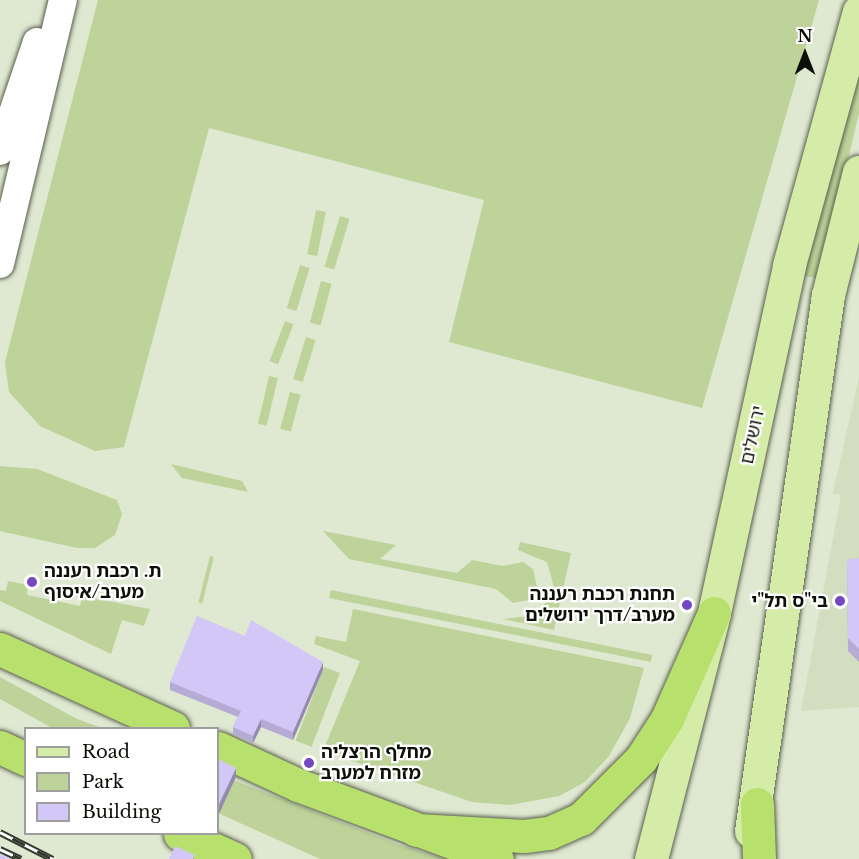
<!DOCTYPE html>
<meta charset="utf-8">
<style>
body{margin:0}
#map{position:relative;width:859px;height:859px;overflow:hidden;background:#dfe8d1;font-family:"Libre Baskerville","Noto Sans Hebrew",serif}
div>[style]{position:absolute}
.built>*{inset:0;background:#d3dec1}
.green>*{inset:0;background:#bdd399;transform-origin:0 0}
.roads{filter:drop-shadow(0 0 2px #5a614e) drop-shadow(0 0 2px #5a614e)}
.minor>*{height:28px;margin:-14px;padding:0 14px;transform-origin:14px;border-radius:14px;background:#fff}
.major>*{height:33px;margin:-16.5px;padding:0 16.5px;transform-origin:16.5px;border-radius:16.5px;background:#d4eca7}
.highway>*{height:33px;margin:-16.5px;padding:0 16.5px;transform-origin:16.5px;border-radius:16.5px;background:#b8e06d}
.rail>*{height:7px;margin-top:-3.5px;transform-origin:0;background:repeating-linear-gradient(90deg,#fff 0 14px,#35392f 0 28px);box-sizing:border-box;border-block:2px solid #35392f}
.wall>*{inset:0;background:#b5abd5}
.shaded-wall>*{inset:0;background:#948bae}
.building>*{inset:0;background:#d3c7f8}
.dots>*{width:16px;height:16px;translate:-50% -50%;box-sizing:border-box;border:3px solid #fff;border-radius:50%}
span{translate:-50% -50%;white-space:nowrap;text-align:center;line-height:1.15;-webkit-text-stroke:4.5px #fff;paint-order:stroke}
.street-label{font-size:18px;color:#0d0f08}
.poi-label{font-size:18px;color:#0d0f08;font-weight:700}
.left{translate:0 -50%;text-align:left}
.right{translate:-100% -50%;text-align:right}
.legend{position:absolute;left:24px;top:727px;width:195px;height:108px;box-sizing:border-box;background:#fff;border:2px solid #9e9f9c;margin:0;padding:8px 10px;list-style:none;font-size:18px;color:#0d0f08}
.legend li{display:flex;align-items:center;gap:12px;height:30px}
.legend b{width:30px;border:2px solid #9e9f9c}
.north{position:absolute;left:775px;top:24px;width:60px;height:60px;-webkit-text-stroke:4px #fff;paint-order:stroke;rotate:0deg;font-size:16px;font-weight:700;line-height:24px;text-align:center;color:#0d0f08}
.north::after{content:'';display:block;margin:auto;width:21px;height:27px;background:#0d0f08;clip-path:polygon(50% 0,100% 100%,50% 72%,0 100%)}
</style>
<div id="map">
<div class="built">
<div style="clip-path:polygon(859px 377px,859px 707px,801px 711px,841px 495px,833px 493px)"></div>
</div>
<div class="green">
<div style="clip-path:polygon(98px 0,819px 0,702px 408px,449px 342px,484px 200px,209px 128px,124px 447px,95px 451px,40px 426px,9px 392px,5px 362px)"></div>
<div style="clip-path:polygon(859px 53px,859px 113px,820px 278px,801px 276px)"></div>
<div style="left:316px;top:210px;width:10px;height:45px;rotate:11deg"></div>
<div style="left:340px;top:216px;width:10px;height:53px;rotate:17deg"></div>
<div style="left:300px;top:265px;width:10px;height:45px;rotate:17deg"></div>
<div style="left:321px;top:281px;width:11px;height:43px;rotate:15deg"></div>
<div style="left:285px;top:321px;width:9px;height:43px;rotate:21deg"></div>
<div style="left:306px;top:337px;width:10px;height:44px;rotate:17deg"></div>
<div style="left:269px;top:376px;width:9px;height:49px;rotate:13deg"></div>
<div style="left:290px;top:392px;width:11px;height:38px;rotate:15deg"></div>
<div style="clip-path:polygon(171px 464px,242px 481px,248px 492px,182px 478px)"></div>
<div style="clip-path:polygon(0 466px,37px 469px,117px 500px,122px 514px,115px 535px,95px 548px,77px 548px,0 531px)"></div>
<div style="clip-path:polygon(323px 531px,396px 545px,380px 559px,457px 573px,472px 560px,503px 566px,523px 562px,533px 569px,537px 587px,529px 600px,513px 603px,496px 589px,349px 559px)"></div>
<div style="clip-path:polygon(520px 542px,571px 553px,554px 630px,503px 619px,536px 615px,555px 591px,547px 562px,518px 550px)"></div>
<div style="left:210px;top:556px;width:4px;height:48px;rotate:14deg"></div>
<div style="clip-path:polygon(8px 581px,28px 585px,27px 595px,80px 606px,82px 596px,150px 609px,144px 626px,122px 620px,111px 654px,0 601px,0 590px,6px 591px)"></div>
<div style="clip-path:polygon(331px 590px,652px 655px,651px 662px,329px 598px)"></div>
<div style="clip-path:polygon(353px 609px,644px 668px,630px 718px,609px 756px,585px 782px,559px 796px,510px 805px,472px 802px,323px 751px,360px 661px,314px 644px,316px 636px,346px 642px)"></div>
<div style="left:324px;top:667px;width:17px;height:79px;rotate:21deg"></div>
<div style="clip-path:polygon(0 677px,77px 719px,102px 728px,52px 728px,0 699px)"></div>
<div style="clip-path:polygon(218px 774px,397px 844px,445px 859px,320px 859px,218px 813px)"></div>
</div>
<div class="roads">
<div class="minor">
<div style="left:0;top:151px;width:115px;rotate:-71.3deg"></div>
<div style="left:0;top:264px;width:271px;rotate:-76.6deg"></div>
</div>
<div class="major">
<div style="left:751px;top:831px;width:542px;rotate:-81.83deg"></div>
<div style="left:828px;top:295px;width:127px;rotate:-75.9deg"></div>
<div style="left:651px;top:859px;width:254px;rotate:-75.6deg"></div>
<div style="left:714px;top:613px;width:356px;rotate:-77.8deg"></div>
<div style="left:789px;top:265px;width:263px;rotate:-74.6deg"></div>
</div>
<div class="highway">
<div style="left:0;top:649px;width:190px;rotate:24.5deg"></div>
<div style="left:0;top:747px;width:29px;rotate:25deg"></div>
<div style="left:218px;top:748px;width:88px;rotate:24.8deg"></div>
<div style="left:298px;top:785px;width:212px;rotate:20.4deg"></div>
<div style="left:757px;top:804px;width:55px;rotate:87.9deg"></div>
<div style="left:416px;top:830px;width:108px;rotate:3.2deg"></div>
<div style="left:524px;top:836px;width:25px;rotate:-7deg"></div>
<div style="left:549px;top:833px;width:35px;rotate:-24deg"></div>
<div style="left:581px;top:819px;width:85px;rotate:-45deg"></div>
<div style="left:641px;top:759px;width:48px;rotate:-57deg"></div>
<div style="left:667px;top:719px;width:116px;rotate:-66.1deg"></div>
<div style="left:180px;top:834px;width:60px;rotate:24.4deg"></div>
</div>
</div>
<div class="rail">
<div style="left:0;top:832px;width:59px;rotate:27deg"></div>
<div style="left:0;top:849px;width:23px;rotate:25deg"></div>
</div>
<div class="wall">
<div style="clip-path:polygon(859px 558px,859px 662px,848px 651px,847px 560px)"></div>
<div style="clip-path:polygon(323px 670px,293px 740px,261px 727px,253px 743px,233px 734px,233px 727px,238px 717px,170px 690px,170px 682px)"></div>
</div>
<div class="shaded-wall">
<div style="clip-path:polygon(323px 662px,323px 670px,293px 740px,293px 732px)"></div>
<div style="clip-path:polygon(261px 719px,261px 727px,253px 743px,253px 736px)"></div>
<div style="clip-path:polygon(236px 768px,236px 777px,218px 816px,218px 806px)"></div>
</div>
<div class="building">
<div style="clip-path:polygon(859px 558px,859px 649px,848px 638px,847px 560px)"></div>
<div style="clip-path:polygon(197px 616px,245px 636px,251px 620px,323px 662px,293px 732px,261px 719px,253px 736px,233px 727px,241px 711px,170px 682px)"></div>
<div style="clip-path:polygon(218px 759px,236px 768px,218px 806px)"></div>
<div style="clip-path:polygon(175px 846px,195px 855px,193px 859px,169px 859px)"></div>
<div style="clip-path:polygon(0 854px,11px 859px,0 859px)"></div>
</div>
<div class="dots">
<div style="left:32px;top:582px;background:#7348c0"></div>
<div style="left:840px;top:601px;background:#7348c0"></div>
<div style="left:687px;top:605px;background:#7348c0"></div>
<div style="left:309px;top:763px;background:#7348c0"></div>
</div>
<div class="street-label">
<span style="left:753px;top:435px;rotate:-78deg">ירושלים</span>
</div>
<div class="poi-label">
<span class="left" style="left:44px;top:582px">ת. רכבת רעננה<br>מערב/איסוף</span>
<span class="right" style="left:675px;top:605px">תחנת רכבת רעננה<br>מערב/דרך ירושלים</span>
<span class="right" style="left:828px;top:601px">בי"ס תל"י</span>
<span class="left" style="left:321px;top:763px">מחלף הרצליה<br>מזרח למערב</span>
</div>
<ul class="legend">
<li><b style="height:8px;background:#d4eca7"></b>Road</li>
<li><b style="height:16px;background:#bdd399"></b>Park</li>
<li><b style="height:16px;background:#d3c7f8"></b>Building</li>
</ul>
<div class="north">N</div>
</div>
